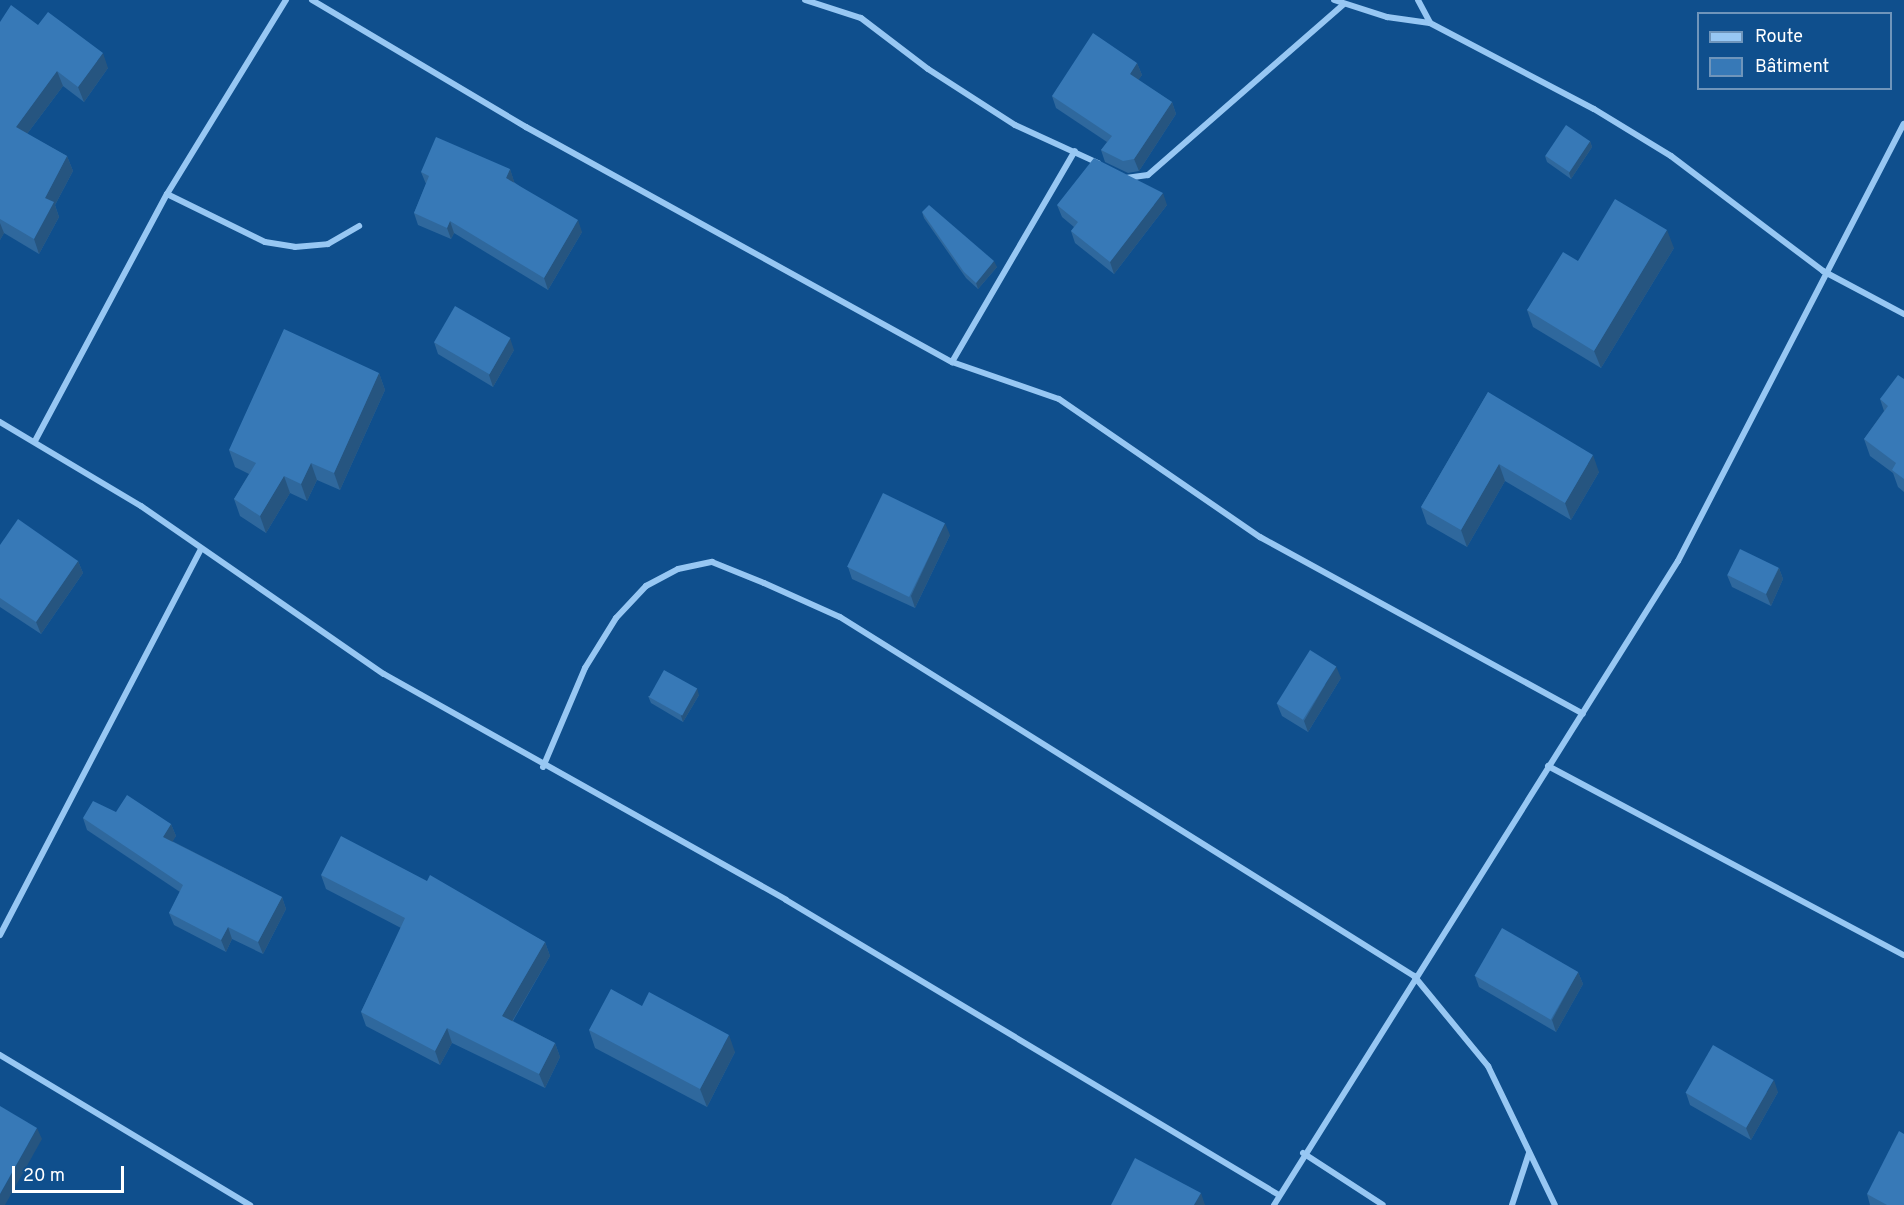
<!DOCTYPE html>
<meta charset="utf-8">
<style>
body{margin:0}
#map{position:relative;width:1904px;height:1205px;overflow:hidden;background:#0f4f8d;font-family:Overpass,sans-serif}
div>[style]{position:absolute}
.street>*{height:6px;margin:-3px;padding:0 3px;transform-origin:3px;border-radius:3px;background:#97c7f3}
.wall>*{inset:0;background:#2f689d}
.shaded-wall>*{inset:0;background:#265580}
.building>*{inset:0;background:#3779b7;transform-origin:0 0}
span{translate:-50% -50%;white-space:nowrap;text-align:center;line-height:1.15;-webkit-text-stroke:4.5px #0f4f8d;paint-order:stroke}
.legend{position:absolute;left:1697px;top:12px;width:195px;height:78px;box-sizing:border-box;background:#0f4f8d;border:2px solid #6f95bb;margin:0;padding:8px 10px;list-style:none;font-size:18px;color:#fff}
.legend li{display:flex;align-items:center;gap:12px;height:30px}
.legend b{width:30px;border:2px solid #6f95bb}
.scale{position:absolute;left:12px;top:1166px;width:112px;height:27px;box-sizing:border-box;border:3px solid #fff;border-top:0;padding-left:8px;font-size:18px;line-height:21px;white-space:nowrap;color:#fff;-webkit-text-stroke:4px #0f4f8d;paint-order:stroke}
</style>
<div id="map">
<div class="street">
<div style="left:312px;top:0;width:249px;rotate:30.7deg"></div>
<div style="left:526px;top:127px;width:487px;rotate:28.9deg"></div>
<div style="left:952px;top:362px;width:244px;rotate:-59.8deg"></div>
<div style="left:805px;top:0;width:59px;rotate:17.8deg"></div>
<div style="left:861px;top:18px;width:84px;rotate:37.3deg"></div>
<div style="left:928px;top:69px;width:103px;rotate:32.8deg"></div>
<div style="left:1015px;top:125px;width:91px;rotate:24.6deg"></div>
<div style="left:1334px;top:0;width:56px;rotate:17.8deg"></div>
<div style="left:1387px;top:17px;width:43px;rotate:7.9deg"></div>
<div style="left:1430px;top:23px;width:185px;rotate:27.7deg"></div>
<div style="left:1594px;top:109px;width:90px;rotate:31.4deg"></div>
<div style="left:1671px;top:156px;width:191px;rotate:37.1deg"></div>
<div style="left:1823px;top:271px;width:92px;rotate:28deg"></div>
<div style="left:1418px;top:0;width:26px;rotate:62deg"></div>
<div style="left:1126px;top:178px;width:22px;rotate:-8deg"></div>
<div style="left:1148px;top:175px;width:260px;rotate:-41.1deg"></div>
<div style="left:167px;top:194px;width:109px;rotate:26.1deg"></div>
<div style="left:265px;top:242px;width:30px;rotate:9deg"></div>
<div style="left:295px;top:247px;width:33px;rotate:-5deg"></div>
<div style="left:328px;top:244px;width:36px;rotate:-30deg"></div>
<div style="left:952px;top:362px;width:113px;rotate:19.1deg"></div>
<div style="left:1059px;top:399px;width:244px;rotate:34.5deg"></div>
<div style="left:1260px;top:537px;width:368px;rotate:28.7deg"></div>
<div style="left:0;top:422px;width:164px;rotate:30.8deg"></div>
<div style="left:141px;top:506px;width:295px;rotate:34.7deg"></div>
<div style="left:384px;top:674px;width:461px;rotate:29.3deg"></div>
<div style="left:786px;top:900px;width:575px;rotate:30.9deg"></div>
<div style="left:35px;top:441px;width:280px;rotate:-61.9deg"></div>
<div style="left:167px;top:194px;width:228px;rotate:-58.5deg"></div>
<div style="left:1548px;top:766px;width:403px;rotate:28deg"></div>
<div style="left:543px;top:767px;width:108px;rotate:-67deg"></div>
<div style="left:585px;top:668px;width:59px;rotate:-58.2deg"></div>
<div style="left:616px;top:618px;width:44px;rotate:-46.8deg"></div>
<div style="left:646px;top:586px;width:36px;rotate:-28deg"></div>
<div style="left:678px;top:569px;width:35px;rotate:-12deg"></div>
<div style="left:712px;top:562px;width:56px;rotate:22deg"></div>
<div style="left:764px;top:583px;width:83px;rotate:24.1deg"></div>
<div style="left:840px;top:617px;width:677px;rotate:32.02deg"></div>
<div style="left:1414px;top:976px;width:117px;rotate:50.6deg"></div>
<div style="left:1488px;top:1066px;width:154px;rotate:64.3deg"></div>
<div style="left:0;top:935px;width:434px;rotate:-62.5deg"></div>
<div style="left:0;top:1055px;width:292px;rotate:31deg"></div>
<div style="left:1303px;top:1153px;width:95px;rotate:33deg"></div>
<div style="left:1274px;top:1205px;width:760px;rotate:-57.9deg"></div>
<div style="left:1678px;top:561px;width:492px;rotate:-62.7deg"></div>
<div style="left:1512px;top:1205px;width:55px;rotate:-71.9deg"></div>
</div>
<div class="wall">
<div style="clip-path:polygon(0 22px,38px 25px,108px 68px,84px 102px,63px 86px,27px 134px,67px 156px,73px 171px,55px 205px,59px 217px,39px 254px,4px 233px,0 240px)"></div>
<div style="clip-path:polygon(1137px 63px,1142px 75px,1138px 80px,1172px 102px,1176px 114px,1139px 171px,1128px 173px,1105px 162px,1101px 150px,1107px 142px,1056px 108px,1052px 96px)"></div>
<div style="clip-path:polygon(1590px 141px,1592px 147px,1571px 179px,1547px 162px,1545px 156px)"></div>
<div style="clip-path:polygon(510px 169px,514px 182px,582px 232px,548px 290px,454px 233px,451px 239px,418px 225px,414px 213px,426px 184px,421px 172px)"></div>
<div style="clip-path:polygon(1057px 205px,1167px 205px,1114px 274px,1075px 243px,1071px 231px,1074px 227px,1062px 217px)"></div>
<div style="clip-path:polygon(922px 212px,997px 267px,978px 289px,966px 278px,924px 218px)"></div>
<div style="clip-path:polygon(1674px 248px,1601px 368px,1533px 327px,1527px 310px,1578px 261px)"></div>
<div style="clip-path:polygon(434px 342px,514px 350px,493px 387px,438px 354px)"></div>
<div style="clip-path:polygon(379px 373px,385px 390px,340px 490px,317px 480px,307px 501px,290px 493px,266px 533px,240px 516px,234px 499px,249px 474px,235px 467px,229px 450px)"></div>
<div style="clip-path:polygon(1904px 379px,1904px 492px,1898px 487px,1893px 473px,1870px 456px,1864px 439px,1884px 411px,1880px 399px)"></div>
<div style="clip-path:polygon(1488px 392px,1599px 472px,1571px 520px,1505px 481px,1467px 547px,1427px 524px,1421px 507px)"></div>
<div style="clip-path:polygon(950px 535px,915px 608px,852px 579px,848px 567px)"></div>
<div style="clip-path:polygon(0 545px,78px 561px,83px 573px,41px 634px,0 607px)"></div>
<div style="clip-path:polygon(1779px 568px,1783px 579px,1771px 606px,1732px 587px,1727px 575px)"></div>
<div style="clip-path:polygon(1341px 678px,1308px 732px,1282px 716px,1277px 704px)"></div>
<div style="clip-path:polygon(699px 695px,683px 722px,651px 703px,648px 696px)"></div>
<div style="clip-path:polygon(116px 812px,171px 824px,176px 836px,172px 841px,282px 897px,286px 909px,263px 954px,232px 939px,226px 952px,174px 925px,169px 913px,180px 892px,87px 830px,83px 818px)"></div>
<div style="clip-path:polygon(321px 875px,427px 881px,545px 942px,550px 956px,513px 1021px,555px 1043px,560px 1057px,545px 1088px,452px 1043px,440px 1065px,366px 1026px,361px 1012px,401px 928px,326px 889px)"></div>
<div style="clip-path:polygon(1578px 972px,1583px 984px,1556px 1032px,1479px 987px,1475px 976px)"></div>
<div style="clip-path:polygon(642px 1006px,735px 1052px,707px 1107px,595px 1048px,589px 1030px)"></div>
<div style="clip-path:polygon(1778px 1092px,1751px 1140px,1690px 1105px,1686px 1093px)"></div>
<div style="clip-path:polygon(1867px 1194px,1904px 1205px,1870px 1205px)"></div>
</div>
<div class="shaded-wall">
<div style="clip-path:polygon(103px 53px,108px 68px,84px 102px,78px 87px)"></div>
<div style="clip-path:polygon(1137px 63px,1142px 75px,1134px 86px,1130px 74px)"></div>
<div style="clip-path:polygon(57px 71px,63px 86px,21px 142px,16px 127px)"></div>
<div style="clip-path:polygon(1172px 102px,1176px 114px,1139px 171px,1134px 159px)"></div>
<div style="clip-path:polygon(1590px 141px,1592px 147px,1571px 179px,1569px 173px)"></div>
<div style="clip-path:polygon(67px 156px,73px 171px,55px 205px,59px 217px,39px 254px,34px 239px,45px 198px)"></div>
<div style="clip-path:polygon(510px 169px,514px 181px,511px 190px,506px 178px)"></div>
<div style="clip-path:polygon(1163px 193px,1167px 205px,1114px 274px,1110px 262px)"></div>
<div style="clip-path:polygon(578px 220px,582px 232px,548px 290px,544px 278px)"></div>
<div style="clip-path:polygon(450px 221px,454px 233px,451px 239px,447px 228px)"></div>
<div style="clip-path:polygon(0 223px,4px 233px,0 240px)"></div>
<div style="clip-path:polygon(1667px 230px,1674px 248px,1601px 368px,1594px 351px)"></div>
<div style="clip-path:polygon(994px 261px,997px 267px,978px 289px,976px 283px)"></div>
<div style="clip-path:polygon(510px 338px,514px 350px,493px 387px,489px 375px)"></div>
<div style="clip-path:polygon(379px 373px,385px 390px,340px 490px,334px 473px)"></div>
<div style="clip-path:polygon(1593px 455px,1599px 472px,1571px 520px,1565px 503px)"></div>
<div style="clip-path:polygon(311px 463px,317px 480px,307px 501px,301px 484px)"></div>
<div style="clip-path:polygon(1499px 464px,1505px 481px,1467px 547px,1461px 530px)"></div>
<div style="clip-path:polygon(284px 476px,290px 493px,266px 533px,260px 516px)"></div>
<div style="clip-path:polygon(945px 523px,950px 535px,915px 608px,911px 596px)"></div>
<div style="clip-path:polygon(78px 561px,83px 573px,41px 634px,36px 622px)"></div>
<div style="clip-path:polygon(1779px 568px,1783px 579px,1771px 606px,1766px 594px)"></div>
<div style="clip-path:polygon(1336px 666px,1341px 678px,1308px 732px,1304px 721px)"></div>
<div style="clip-path:polygon(697px 688px,699px 695px,683px 722px,681px 716px)"></div>
<div style="clip-path:polygon(171px 824px,176px 836px,168px 849px,163px 837px)"></div>
<div style="clip-path:polygon(282px 897px,286px 909px,263px 954px,258px 942px)"></div>
<div style="clip-path:polygon(228px 927px,232px 939px,226px 952px,221px 940px)"></div>
<div style="clip-path:polygon(545px 942px,550px 956px,507px 1030px,502px 1016px)"></div>
<div style="clip-path:polygon(1578px 972px,1583px 984px,1556px 1032px,1552px 1020px)"></div>
<div style="clip-path:polygon(447px 1028px,452px 1043px,440px 1065px,435px 1051px)"></div>
<div style="clip-path:polygon(729px 1035px,735px 1052px,707px 1107px,700px 1089px)"></div>
<div style="clip-path:polygon(555px 1043px,560px 1057px,545px 1088px,539px 1074px)"></div>
<div style="clip-path:polygon(1774px 1080px,1778px 1092px,1751px 1140px,1746px 1128px)"></div>
<div style="clip-path:polygon(37px 1128px,42px 1139px,5px 1205px,0 1205px,0 1194px)"></div>
<div style="clip-path:polygon(1201px 1193px,1205px 1205px,1194px 1205px)"></div>
</div>
<div class="building">
<div style="clip-path:polygon(11px 5px,38px 25px,48px 12px,103px 53px,78px 87px,57px 71px,16px 127px,67px 156px,45px 198px,54px 202px,34px 239px,0 219px,0 22px)"></div>
<div style="clip-path:polygon(1093px 33px,1137px 63px,1130px 74px,1172px 102px,1134px 159px,1123px 161px,1101px 150px,1112px 136px,1052px 96px)"></div>
<div style="left:1566px;top:125px;width:29px;height:37px;rotate:34deg"></div>
<div style="clip-path:polygon(436px 137px,510px 169px,506px 178px,578px 220px,544px 278px,450px 221px,447px 228px,414px 213px,429px 176px,421px 172px)"></div>
<div style="clip-path:polygon(1094px 158px,1163px 193px,1110px 262px,1071px 231px,1078px 222px,1057px 205px)"></div>
<div style="clip-path:polygon(1615px 199px,1667px 230px,1594px 351px,1527px 310px,1563px 252px,1578px 261px)"></div>
<div style="clip-path:polygon(929px 205px,994px 261px,976px 283px,964px 272px,922px 212px)"></div>
<div style="left:455px;top:306px;width:64px;height:42px;rotate:30deg"></div>
<div style="clip-path:polygon(284px 329px,379px 373px,334px 473px,311px 463px,301px 484px,284px 476px,260px 516px,234px 499px,256px 463px,229px 450px)"></div>
<div style="clip-path:polygon(1898px 375px,1904px 379px,1904px 479px,1892px 470px,1896px 463px,1864px 439px,1888px 406px,1880px 399px)"></div>
<div style="clip-path:polygon(1488px 392px,1593px 455px,1565px 503px,1499px 464px,1461px 530px,1421px 507px)"></div>
<div style="left:883px;top:493px;width:69px;height:82px;rotate:26deg"></div>
<div style="clip-path:polygon(18px 519px,78px 561px,36px 622px,0 598px,0 545px)"></div>
<div style="left:1740px;top:549px;width:43px;height:29px;rotate:26deg"></div>
<div style="left:1310px;top:650px;width:31px;height:63px;rotate:32deg"></div>
<div style="left:664px;top:670px;width:38px;height:31px;rotate:29deg"></div>
<div style="clip-path:polygon(127px 795px,171px 824px,163px 837px,282px 897px,258px 942px,228px 927px,221px 940px,169px 913px,183px 885px,83px 818px,93px 801px,116px 812px)"></div>
<div style="clip-path:polygon(341px 836px,427px 881px,430px 875px,545px 942px,502px 1016px,555px 1043px,539px 1074px,447px 1028px,435px 1051px,361px 1012px,405px 918px,321px 875px)"></div>
<div style="left:1502px;top:928px;width:88px;height:55px;rotate:30deg"></div>
<div style="clip-path:polygon(611px 989px,642px 1006px,649px 992px,729px 1035px,700px 1089px,589px 1030px)"></div>
<div style="left:1713px;top:1045px;width:70px;height:55px;rotate:30deg"></div>
<div style="clip-path:polygon(0 1106px,37px 1128px,0 1194px)"></div>
<div style="clip-path:polygon(1899px 1131px,1904px 1134px,1904px 1205px,1887px 1205px,1867px 1194px)"></div>
<div style="clip-path:polygon(1135px 1158px,1201px 1193px,1194px 1205px,1111px 1205px)"></div>
</div>
<ul class="legend">
<li><b style="height:8px;background:#97c7f3"></b>Route</li>
<li><b style="height:16px;background:#3779b7"></b>Bâtiment</li>
</ul>
<div class="scale">20 m</div>
</div>
